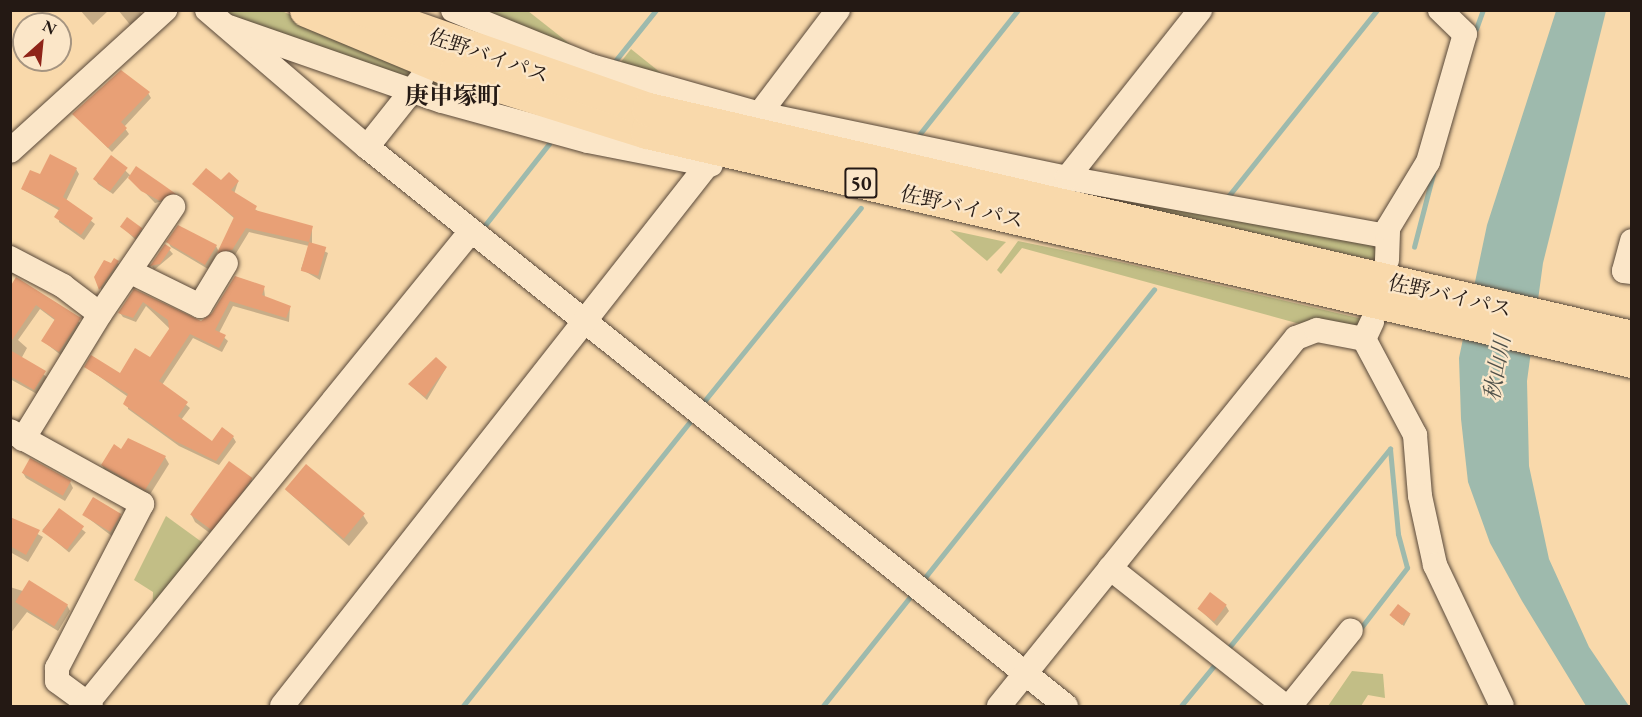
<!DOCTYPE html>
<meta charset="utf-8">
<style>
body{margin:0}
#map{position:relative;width:1642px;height:717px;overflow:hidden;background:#f9d9ab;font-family:"EB Garamond","Noto Serif JP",serif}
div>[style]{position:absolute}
.green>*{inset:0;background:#c2be86}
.water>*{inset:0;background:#9ebaad}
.shadow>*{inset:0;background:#0003;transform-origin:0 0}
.stream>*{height:4.5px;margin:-2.25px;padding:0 2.25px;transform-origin:2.25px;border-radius:2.25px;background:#9ebaad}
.building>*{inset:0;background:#e8a076;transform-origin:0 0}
.roads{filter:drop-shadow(0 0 2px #59493a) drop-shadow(0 0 2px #59493a)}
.minor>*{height:24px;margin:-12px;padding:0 12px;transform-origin:12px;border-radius:12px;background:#fbe6c8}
.highway>*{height:33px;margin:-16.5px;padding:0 16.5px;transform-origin:16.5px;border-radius:16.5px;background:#f9d9ab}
span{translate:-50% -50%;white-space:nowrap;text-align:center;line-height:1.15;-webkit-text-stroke:4.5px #fbe6c8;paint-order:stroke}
.shield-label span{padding:2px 4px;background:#fbe6c8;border:2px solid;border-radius:4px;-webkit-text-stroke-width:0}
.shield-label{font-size:20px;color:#241914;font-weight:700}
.street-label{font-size:21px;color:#241914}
.water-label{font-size:22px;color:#4f514a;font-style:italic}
.quarter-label{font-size:24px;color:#241914;font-weight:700}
.frame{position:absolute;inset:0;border:12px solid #241914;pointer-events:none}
.north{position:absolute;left:12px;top:12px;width:60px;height:60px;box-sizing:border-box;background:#fbe6c8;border:2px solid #a59480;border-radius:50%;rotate:27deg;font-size:16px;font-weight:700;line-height:24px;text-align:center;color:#241914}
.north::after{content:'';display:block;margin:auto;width:21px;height:27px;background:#8f2418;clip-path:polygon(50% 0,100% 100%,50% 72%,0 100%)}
</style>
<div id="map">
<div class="green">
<div style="clip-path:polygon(483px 10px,528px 11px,589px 59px)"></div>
<div style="clip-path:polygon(220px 11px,282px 11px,406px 67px,599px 134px,407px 80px)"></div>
<div style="clip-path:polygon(631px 49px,676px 85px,617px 67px)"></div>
<div style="clip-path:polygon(986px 166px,1376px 239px,1381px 262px,1120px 202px)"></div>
<div style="clip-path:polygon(950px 230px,1006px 242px,987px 261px)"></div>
<div style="clip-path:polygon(1018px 241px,1120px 262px,1367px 320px,1363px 329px,1300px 324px,1022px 248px,1001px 274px,997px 270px)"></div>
<div style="clip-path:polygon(166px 516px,210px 548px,152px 622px,153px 592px,134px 580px)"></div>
<div style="clip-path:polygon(1352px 671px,1383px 674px,1385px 698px,1368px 695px,1361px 706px,1328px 706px)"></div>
</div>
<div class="water">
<div style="clip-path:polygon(1556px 11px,1606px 11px,1543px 263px,1527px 381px,1529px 466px,1549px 559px,1589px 647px,1629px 706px,1586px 706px,1522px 601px,1490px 543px,1468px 482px,1461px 419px,1459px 358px,1487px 225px)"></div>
</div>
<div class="shadow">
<div style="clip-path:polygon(80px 10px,109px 10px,93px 25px)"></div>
<div style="clip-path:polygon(118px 10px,139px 10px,144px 17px,132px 27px)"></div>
<div style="clip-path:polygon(148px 93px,151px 98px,124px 127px,129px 134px,112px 152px,74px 114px)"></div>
<div style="clip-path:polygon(111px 157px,131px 176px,137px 168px,177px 198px,155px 203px,129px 176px,113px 194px,98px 184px,95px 179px)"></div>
<div style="clip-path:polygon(76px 169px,79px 174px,66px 201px,95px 224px,84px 240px,59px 222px,60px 211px,22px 189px,40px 176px)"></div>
<div style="clip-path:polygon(238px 182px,234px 194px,259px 212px,312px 227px,312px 245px,328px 253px,320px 280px,301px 269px,309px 246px,249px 232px,235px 255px,221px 257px,218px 252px,208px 269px,171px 247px,168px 242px,216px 246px,219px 252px,235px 219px,194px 184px)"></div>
<div style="clip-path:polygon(122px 227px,141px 229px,144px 234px,138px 242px)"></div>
<div style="clip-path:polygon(166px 246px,173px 254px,154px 270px,152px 266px)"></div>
<div style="clip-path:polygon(118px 263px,121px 268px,103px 293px,95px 277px)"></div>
<div style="clip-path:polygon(235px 278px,264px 288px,265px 297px,290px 307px,289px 322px,233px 306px,219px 333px,228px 341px,222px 352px,193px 338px,162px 385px,190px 408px,181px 420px,213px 443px,233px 437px,236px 442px,219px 465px,179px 446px,128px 409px,128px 397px,86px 367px,120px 375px,151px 359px,170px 329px,146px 306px,136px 322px,123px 317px,120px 313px,135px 291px,201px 323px,213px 314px)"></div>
<div style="clip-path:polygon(10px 288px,83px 324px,62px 356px,43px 341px,56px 321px,40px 309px,18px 340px,27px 348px,21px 359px,47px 377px,37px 394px,10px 379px)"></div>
<div style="clip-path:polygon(446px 368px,427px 400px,410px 385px)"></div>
<div style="clip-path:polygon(122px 451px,165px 457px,169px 464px,149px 496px,106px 472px,102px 465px)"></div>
<div style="clip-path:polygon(31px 460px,70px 482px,73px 488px,65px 501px,26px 478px,23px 473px)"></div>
<div style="clip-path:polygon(251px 479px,256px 487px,215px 537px,195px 522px,191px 514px)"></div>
<div style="clip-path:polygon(286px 490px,363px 515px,368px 523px,349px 546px)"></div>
<div style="left:59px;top:510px;width:35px;height:26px;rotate:40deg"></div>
<div style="clip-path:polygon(84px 515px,120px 515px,123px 521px,113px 537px)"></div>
<div style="clip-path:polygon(12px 520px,43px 537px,28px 562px,10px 552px)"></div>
<div style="clip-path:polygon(10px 587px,67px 605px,70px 611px,58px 631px,27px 612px,10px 634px)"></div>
<div style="clip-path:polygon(1226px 606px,1229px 611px,1217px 626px,1198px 608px)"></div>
<div style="clip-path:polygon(1410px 615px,1404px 626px,1392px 617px)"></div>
</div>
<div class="stream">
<div style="left:1476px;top:29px;width:20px;rotate:-70deg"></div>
<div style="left:612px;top:65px;width:70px;rotate:-51.3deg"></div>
<div style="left:915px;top:140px;width:166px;rotate:-51.6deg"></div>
<div style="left:1227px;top:198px;width:241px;rotate:-51.4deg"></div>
<div style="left:482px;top:229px;width:108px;rotate:-51.8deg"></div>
<div style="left:1414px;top:247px;width:75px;rotate:-75.4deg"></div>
<div style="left:702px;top:404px;width:252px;rotate:-51deg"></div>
<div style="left:923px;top:580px;width:371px;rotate:-51.5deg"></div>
<div style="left:1360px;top:629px;width:77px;rotate:-52.4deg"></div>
<div style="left:1407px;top:568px;width:35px;rotate:-105deg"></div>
<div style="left:1398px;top:534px;width:85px;rotate:-95.4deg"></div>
<div style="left:1227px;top:650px;width:259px;rotate:-51deg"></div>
<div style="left:463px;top:706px;width:369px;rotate:-51.4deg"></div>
<div style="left:823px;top:706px;width:139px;rotate:-51.4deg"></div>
<div style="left:1181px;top:706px;width:58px;rotate:-50.6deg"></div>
</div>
<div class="building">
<div style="clip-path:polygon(121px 70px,150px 92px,121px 122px,127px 128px,108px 148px,72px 114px)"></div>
<div style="clip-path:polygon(50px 154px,77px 168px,63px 197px,93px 218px,81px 235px,54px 217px,60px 208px,21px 189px,30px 170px,40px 174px)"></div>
<div style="left:111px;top:155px;width:21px;height:30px;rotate:37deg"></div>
<div style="clip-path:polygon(136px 166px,162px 184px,176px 194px,160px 201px,141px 191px,128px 178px)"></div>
<div style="clip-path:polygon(206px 168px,221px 180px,229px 172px,239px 181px,231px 190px,257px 206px,255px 210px,313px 226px,309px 242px,246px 228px,232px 250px,217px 253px,234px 217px,192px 184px)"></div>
<div style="left:127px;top:217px;width:19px;height:12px;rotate:36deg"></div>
<div style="clip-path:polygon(178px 225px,217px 245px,205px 265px,166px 242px)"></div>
<div style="left:309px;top:242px;width:18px;height:30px;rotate:16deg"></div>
<div style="clip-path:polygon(165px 244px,171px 248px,160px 264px,150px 266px)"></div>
<div style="clip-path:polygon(114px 258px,119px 261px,99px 290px,94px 277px,104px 260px,111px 263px)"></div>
<div style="clip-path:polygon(235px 276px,265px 286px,262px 295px,291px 306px,286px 318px,230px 301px,215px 330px,226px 335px,219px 348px,190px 334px,159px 381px,188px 402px,178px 416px,212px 441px,222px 427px,234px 436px,216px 461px,175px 441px,123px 404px,128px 394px,84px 367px,91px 355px,120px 373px,135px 348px,150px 357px,169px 329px,168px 320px,143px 302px,133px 318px,118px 313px,134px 289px,201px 321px,212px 313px)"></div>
<div style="clip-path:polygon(16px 277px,81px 318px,59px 352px,41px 341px,55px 319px,36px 305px,10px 343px,10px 287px)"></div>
<div style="clip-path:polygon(10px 350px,46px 371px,34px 390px,10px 376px)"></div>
<div style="clip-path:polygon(436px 357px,447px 367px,425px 397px,408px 384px)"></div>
<div style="clip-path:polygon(128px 438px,166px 456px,145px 490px,101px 465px,114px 444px,121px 449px)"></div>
<div style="left:30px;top:458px;width:47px;height:17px;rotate:29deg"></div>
<div style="left:229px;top:461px;width:29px;height:66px;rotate:36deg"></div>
<div style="left:306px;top:464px;width:77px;height:33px;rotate:40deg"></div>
<div style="left:93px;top:497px;width:33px;height:21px;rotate:31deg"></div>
<div style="left:59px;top:508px;width:31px;height:29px;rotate:36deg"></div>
<div style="clip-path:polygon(10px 517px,40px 530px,26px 555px,10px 546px)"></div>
<div style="left:29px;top:580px;width:46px;height:26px;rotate:32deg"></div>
<div style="left:1210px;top:592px;width:21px;height:21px;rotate:37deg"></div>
<div style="left:1398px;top:604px;width:16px;height:14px;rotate:38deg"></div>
</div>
<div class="roads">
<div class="minor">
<div style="left:207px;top:10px;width:211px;rotate:40.6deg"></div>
<div style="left:367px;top:147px;width:895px;rotate:38.65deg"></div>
<div style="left:453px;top:10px;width:149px;rotate:22.1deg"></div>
<div style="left:591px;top:66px;width:172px;rotate:15.9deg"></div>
<div style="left:756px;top:113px;width:318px;rotate:11.8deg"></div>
<div style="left:1067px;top:178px;width:325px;rotate:10.3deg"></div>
<div style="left:229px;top:27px;width:225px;rotate:19.2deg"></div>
<div style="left:442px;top:101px;width:151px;rotate:15.3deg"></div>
<div style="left:588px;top:141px;width:125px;rotate:11deg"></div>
<div style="left:751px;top:125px;width:144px;rotate:-52.9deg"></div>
<div style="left:367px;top:147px;width:87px;rotate:-51.5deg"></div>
<div style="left:10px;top:151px;width:210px;rotate:-42.3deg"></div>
<div style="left:1067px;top:178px;width:214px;rotate:-51.6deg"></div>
<div style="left:1632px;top:241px;width:31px;rotate:105deg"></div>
<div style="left:1624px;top:271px;width:8px;rotate:7deg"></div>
<div style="left:10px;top:258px;width:60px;rotate:27.8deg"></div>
<div style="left:63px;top:286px;width:46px;rotate:37.1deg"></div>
<div style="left:100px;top:314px;width:147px;rotate:121.6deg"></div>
<div style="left:1387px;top:260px;width:32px;rotate:-88deg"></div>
<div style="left:1388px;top:228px;width:77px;rotate:-58.8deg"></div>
<div style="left:1428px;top:162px;width:133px;rotate:-73.9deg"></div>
<div style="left:1465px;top:34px;width:35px;rotate:-136deg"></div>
<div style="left:131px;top:272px;width:77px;rotate:26.2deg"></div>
<div style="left:200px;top:306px;width:50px;rotate:-58.8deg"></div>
<div style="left:100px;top:314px;width:130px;rotate:-55.7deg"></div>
<div style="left:1372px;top:322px;width:19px;rotate:115deg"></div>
<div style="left:1364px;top:339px;width:109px;rotate:62deg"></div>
<div style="left:1415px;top:435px;width:61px;rotate:85.3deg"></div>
<div style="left:1420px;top:496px;width:71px;rotate:77.7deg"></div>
<div style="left:1435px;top:565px;width:156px;rotate:64.6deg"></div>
<div style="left:10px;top:431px;width:151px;rotate:28.9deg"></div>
<div style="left:142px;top:504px;width:185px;rotate:117.4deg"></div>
<div style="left:57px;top:668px;width:13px;rotate:90deg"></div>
<div style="left:57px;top:681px;width:42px;rotate:36.3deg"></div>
<div style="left:1110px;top:568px;width:223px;rotate:38.3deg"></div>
<div style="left:85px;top:706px;width:612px;rotate:-50.9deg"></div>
<div style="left:282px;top:706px;width:707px;rotate:-51.83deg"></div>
<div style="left:999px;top:706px;width:473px;rotate:-51.1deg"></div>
<div style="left:1296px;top:338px;width:22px;rotate:-21deg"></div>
<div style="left:1317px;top:330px;width:48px;rotate:10.8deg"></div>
<div style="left:1290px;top:706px;width:97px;rotate:-51.2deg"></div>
</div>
<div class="highway">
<div style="left:306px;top:10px;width:161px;rotate:22.6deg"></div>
<div style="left:455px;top:72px;width:201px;rotate:17.4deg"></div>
<div style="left:647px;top:132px;width:1011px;rotate:13.09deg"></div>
<div style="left:365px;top:10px;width:300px;rotate:19.3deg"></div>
<div style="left:648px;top:109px;width:1010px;rotate:13.05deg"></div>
</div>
</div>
<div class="shield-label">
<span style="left:861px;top:183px">50</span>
</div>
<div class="street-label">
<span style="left:489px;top:56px;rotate:19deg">佐野バイパス</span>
<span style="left:962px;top:207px;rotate:13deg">佐野バイパス</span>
<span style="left:1450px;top:296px;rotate:13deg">佐野バイパス</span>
</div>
<div class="water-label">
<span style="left:1497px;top:368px;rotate:-80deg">秋山川</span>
</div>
<div class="quarter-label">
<span style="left:453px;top:96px">庚申塚町</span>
</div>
<div class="frame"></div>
<div class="north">N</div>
</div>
